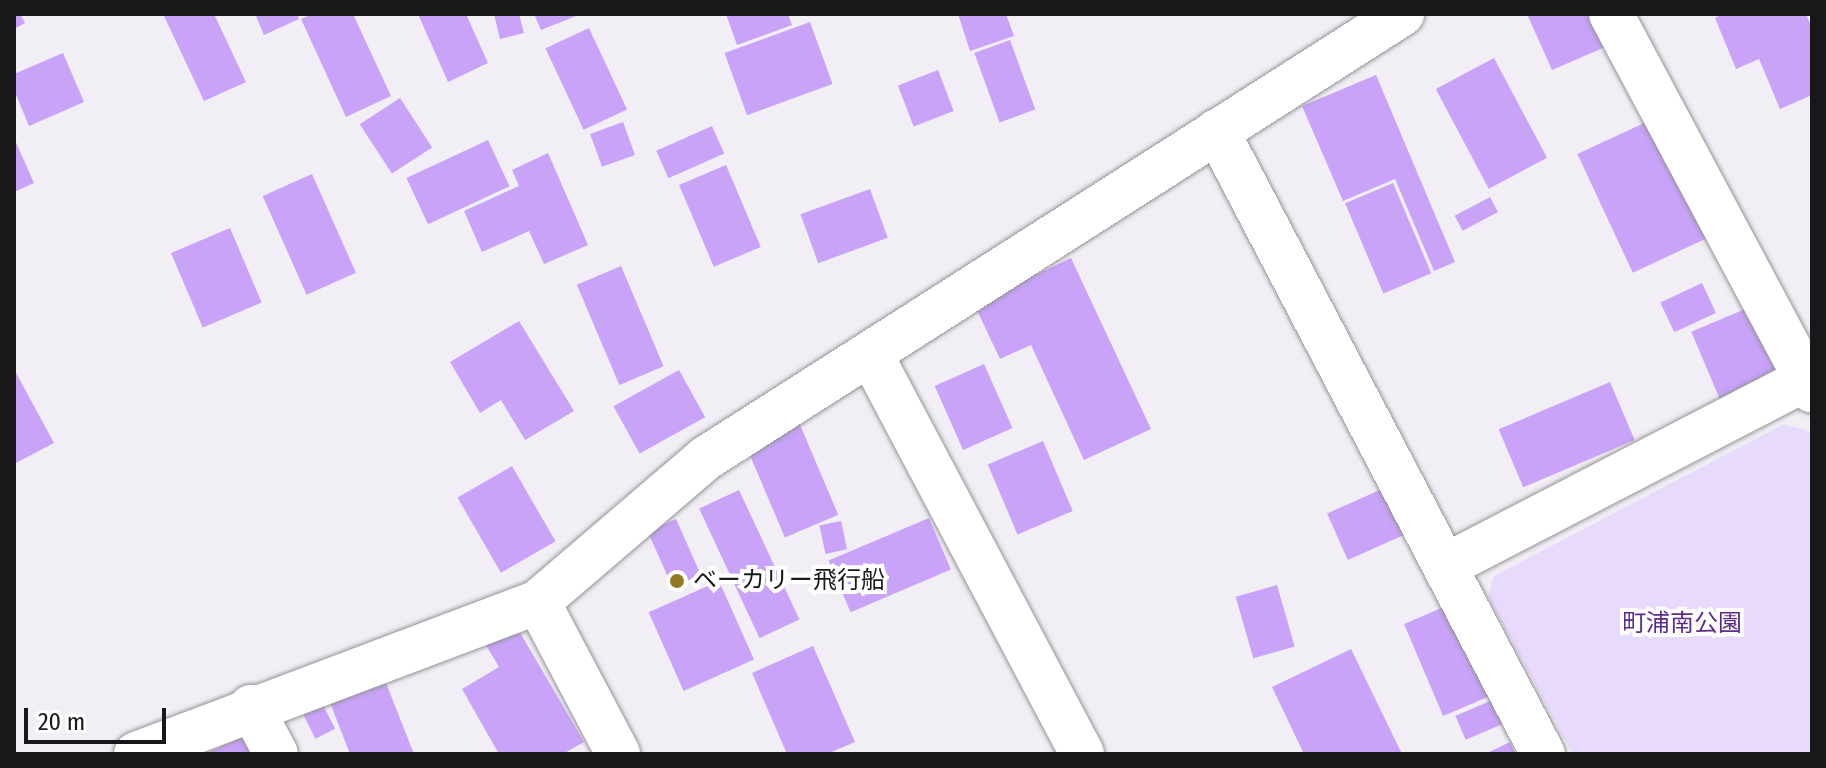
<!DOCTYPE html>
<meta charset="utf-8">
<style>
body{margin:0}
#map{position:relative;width:1826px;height:768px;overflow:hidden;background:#f1eff5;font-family:"Fira Sans Condensed","Noto Sans JP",sans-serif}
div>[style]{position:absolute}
.green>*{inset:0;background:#e8dafc}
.building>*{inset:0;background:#c8a3f8;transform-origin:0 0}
.roads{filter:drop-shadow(0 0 2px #959398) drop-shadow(0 0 2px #959398)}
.minor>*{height:44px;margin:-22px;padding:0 22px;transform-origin:22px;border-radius:22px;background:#fff}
.dots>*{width:22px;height:22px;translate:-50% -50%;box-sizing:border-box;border:4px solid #fff;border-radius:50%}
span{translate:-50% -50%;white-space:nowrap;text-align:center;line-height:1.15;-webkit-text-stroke:8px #fff;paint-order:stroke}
.poi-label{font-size:24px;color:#181719}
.left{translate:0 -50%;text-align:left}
.park-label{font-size:24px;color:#5d2b8c}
.frame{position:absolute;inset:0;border:16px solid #181719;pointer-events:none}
.scale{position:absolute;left:24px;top:708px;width:142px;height:36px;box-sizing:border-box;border:4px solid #181719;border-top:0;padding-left:10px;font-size:24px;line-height:28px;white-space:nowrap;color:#181719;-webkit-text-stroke:6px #fff;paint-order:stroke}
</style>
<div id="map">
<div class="green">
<div style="clip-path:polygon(1784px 424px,1812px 432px,1812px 754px,1573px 754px,1488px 597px,1494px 576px)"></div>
</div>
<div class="building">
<div style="clip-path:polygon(14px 14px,20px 14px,25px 23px,14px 29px)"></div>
<div style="clip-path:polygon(163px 14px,214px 14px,246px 82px,204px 101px)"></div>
<div style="clip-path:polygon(255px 14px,297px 14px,299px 19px,264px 35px)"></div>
<div style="clip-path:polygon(313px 14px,353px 14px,391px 96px,346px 117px,301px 19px)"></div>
<div style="clip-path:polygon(418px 14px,466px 14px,488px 63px,448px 82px)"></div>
<div style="clip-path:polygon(494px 14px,519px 14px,524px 33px,500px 39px)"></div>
<div style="clip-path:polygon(534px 14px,581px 14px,541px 30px)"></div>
<div style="clip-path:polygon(726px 14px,788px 14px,792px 25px,737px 45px)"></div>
<div style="clip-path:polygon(958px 14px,1006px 14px,1014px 36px,970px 51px)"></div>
<div style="clip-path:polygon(1527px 14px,1598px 14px,1612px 44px,1552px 70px)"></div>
<div style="clip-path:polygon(1723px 14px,1806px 14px,1812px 28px,1812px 95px,1780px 109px,1759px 59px,1736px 69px,1715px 18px)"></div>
<div style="left:810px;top:22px;width:66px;height:91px;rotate:70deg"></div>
<div style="left:589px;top:28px;width:90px;height:48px;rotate:65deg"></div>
<div style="left:1010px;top:40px;width:74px;height:38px;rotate:70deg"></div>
<div style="clip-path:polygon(63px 53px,84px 102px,29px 126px,14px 90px,14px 74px)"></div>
<div style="left:1494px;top:58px;width:113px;height:66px;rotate:62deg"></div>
<div style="left:938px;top:70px;width:44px;height:43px;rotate:69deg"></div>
<div style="clip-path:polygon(1376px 75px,1455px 262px,1434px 271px,1395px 179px,1343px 201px,1302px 106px)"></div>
<div style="left:400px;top:98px;width:59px;height:48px;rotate:57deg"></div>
<div style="left:1659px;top:116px;width:131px;height:90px;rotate:65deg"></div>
<div style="left:623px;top:122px;width:35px;height:35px;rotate:70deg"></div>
<div style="left:712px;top:126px;width:30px;height:61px;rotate:66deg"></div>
<div style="clip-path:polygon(14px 138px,34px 183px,14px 192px)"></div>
<div style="left:488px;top:140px;width:51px;height:90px;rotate:65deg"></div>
<div style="clip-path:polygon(548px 153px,588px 245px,544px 264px,529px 231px,482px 252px,464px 211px,519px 186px,512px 170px)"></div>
<div style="left:726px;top:165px;width:89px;height:51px;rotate:67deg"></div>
<div style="left:312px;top:174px;width:108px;height:54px;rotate:66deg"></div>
<div style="left:1393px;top:183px;width:98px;height:52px;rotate:67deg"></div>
<div style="left:870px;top:189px;width:52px;height:74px;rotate:70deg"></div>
<div style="left:1490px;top:197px;width:17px;height:40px;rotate:62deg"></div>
<div style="left:230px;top:228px;width:81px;height:64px;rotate:67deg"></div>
<div style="clip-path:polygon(1071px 258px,1151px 429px,1084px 460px,1031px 345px,1000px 359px,974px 304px)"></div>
<div style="left:621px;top:266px;width:109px;height:48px;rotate:67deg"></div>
<div style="left:1702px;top:283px;width:33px;height:46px;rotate:65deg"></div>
<div style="left:1764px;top:301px;width:75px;height:79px;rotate:67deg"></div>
<div style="clip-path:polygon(519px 321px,574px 411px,525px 440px,501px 400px,480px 413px,450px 362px)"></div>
<div style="left:984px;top:364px;width:70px;height:54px;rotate:66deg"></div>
<div style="clip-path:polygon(14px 369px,54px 443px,14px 464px)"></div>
<div style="left:679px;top:370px;width:54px;height:75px;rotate:61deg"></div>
<div style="left:1610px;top:382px;width:63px;height:121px;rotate:67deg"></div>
<div style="left:798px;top:420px;width:103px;height:58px;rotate:67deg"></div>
<div style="left:1043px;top:441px;width:76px;height:60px;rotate:67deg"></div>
<div style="left:512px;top:466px;width:87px;height:63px;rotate:60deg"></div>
<div style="left:1391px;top:485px;width:51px;height:70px;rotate:66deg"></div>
<div style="left:739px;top:490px;width:143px;height:44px;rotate:65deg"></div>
<div style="left:929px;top:518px;width:56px;height:109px;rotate:67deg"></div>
<div style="left:676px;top:519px;width:61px;height:31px;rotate:66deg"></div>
<div style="left:841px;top:521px;width:29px;height:22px;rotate:78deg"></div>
<div style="left:719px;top:581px;width:86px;height:77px;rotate:66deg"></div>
<div style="left:1277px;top:585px;width:64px;height:43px;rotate:74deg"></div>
<div style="left:1451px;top:604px;width:100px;height:51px;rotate:67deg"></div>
<div style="clip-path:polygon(515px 624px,584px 742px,563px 754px,499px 754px,462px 689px,499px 667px,484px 642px)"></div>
<div style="clip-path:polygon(813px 646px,855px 742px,827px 754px,787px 754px,752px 673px)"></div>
<div style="clip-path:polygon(1351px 649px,1402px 754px,1304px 754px,1272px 687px)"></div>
<div style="clip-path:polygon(384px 678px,414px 754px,350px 754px,329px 700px)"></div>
<div style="left:1495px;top:699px;width:26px;height:43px;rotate:67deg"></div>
<div style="left:322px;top:703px;width:29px;height:22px;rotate:63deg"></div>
<div style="clip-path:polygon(255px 731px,266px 754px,205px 754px)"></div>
<div style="clip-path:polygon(1510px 742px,1515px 754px,1485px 754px)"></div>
</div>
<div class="roads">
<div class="minor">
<div style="left:1611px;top:14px;width:427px;rotate:61.9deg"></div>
<div style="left:1217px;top:131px;width:703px;rotate:62.38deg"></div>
<div style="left:871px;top:355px;width:451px;rotate:62.1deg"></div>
<div style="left:1447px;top:565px;width:404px;rotate:-27.4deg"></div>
<div style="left:538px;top:602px;width:172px;rotate:62.2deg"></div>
<div style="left:251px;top:707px;width:53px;rotate:62deg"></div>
<div style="left:136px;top:754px;width:430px;rotate:-20.7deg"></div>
<div style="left:538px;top:602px;width:221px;rotate:-40.6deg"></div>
<div style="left:706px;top:458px;width:826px;rotate:-32.54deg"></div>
</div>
</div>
<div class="dots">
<div style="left:677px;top:581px;background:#927b21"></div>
</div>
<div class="poi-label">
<span class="left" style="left:693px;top:581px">ベーカリー飛行船</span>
</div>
<div class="park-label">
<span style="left:1682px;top:624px">町浦南公園</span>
</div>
<div class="frame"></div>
<div class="scale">20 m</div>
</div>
